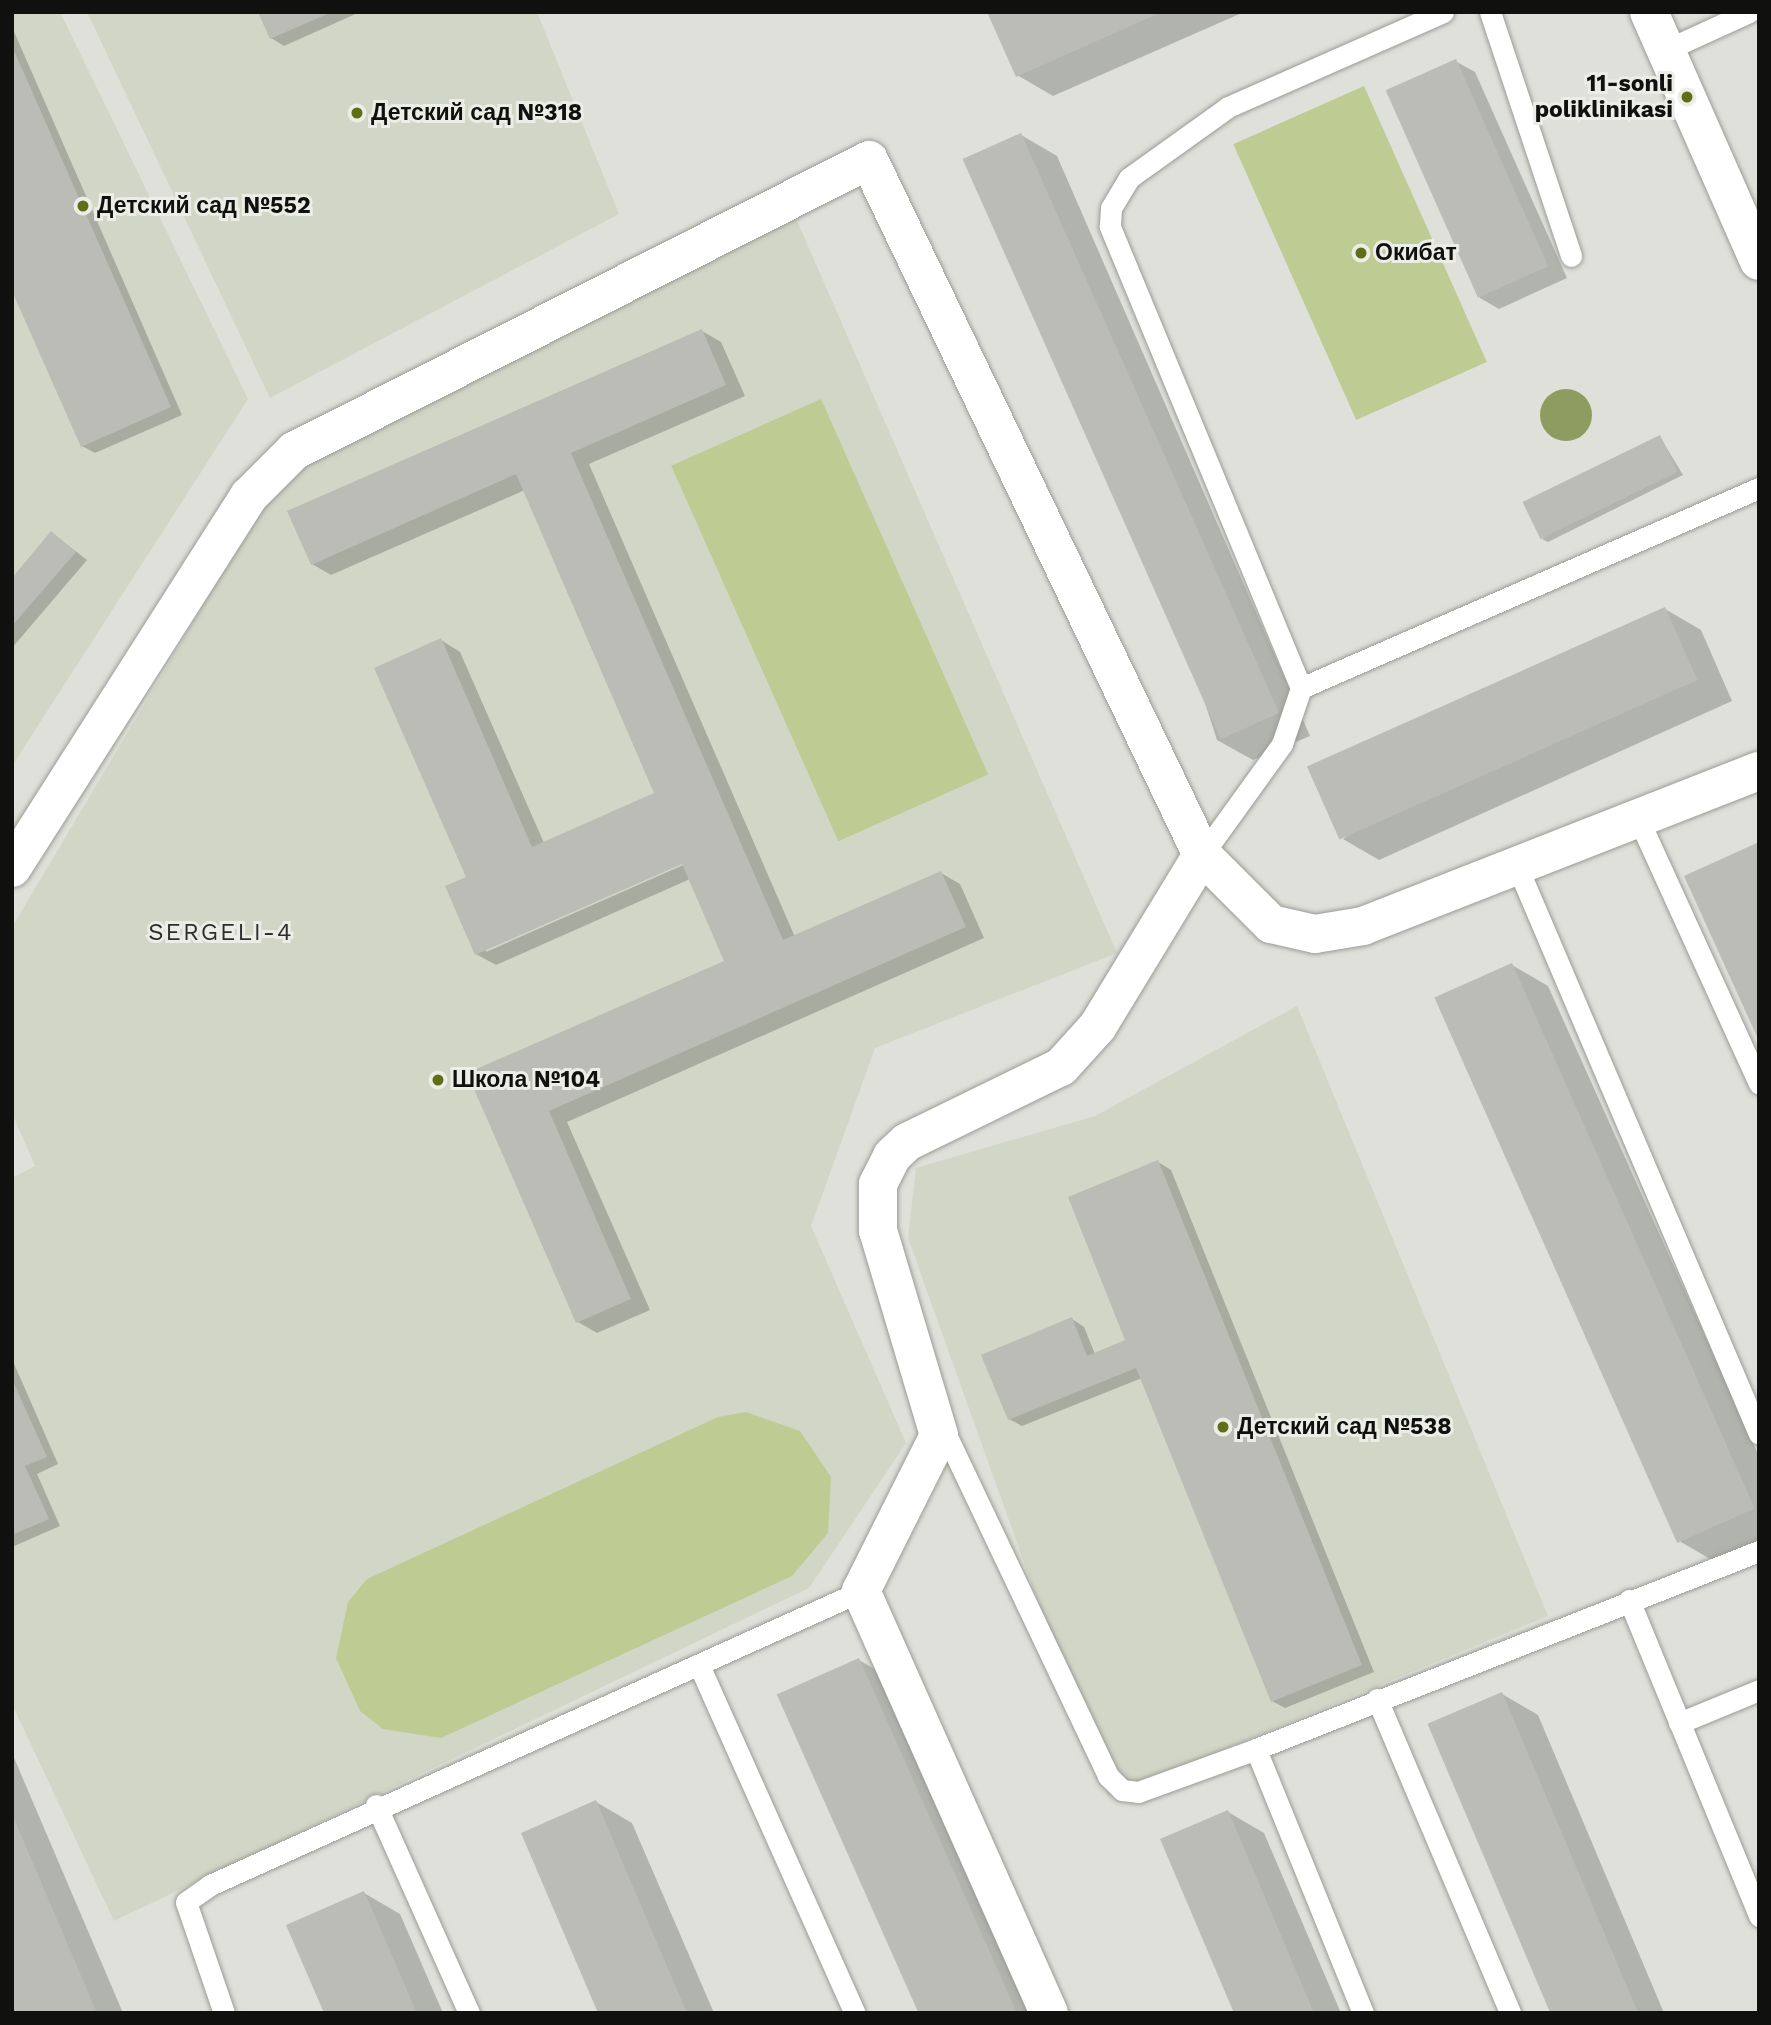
<!DOCTYPE html>
<meta charset="utf-8">
<style>
body{margin:0}
#map{position:relative;width:1771px;height:2025px;overflow:hidden;background:#dee0d9;font-family:"Work Sans",sans-serif}
div>[style]{position:absolute}
.built>*{inset:0;background:#d2d6c7}
.green>*{inset:0;background:#becb93;transform-origin:0 0}
.water>*{inset:0;background:#8f9c5f}
.round{border-radius:50%}
.shadow>*{inset:0;background:#0003}
.building>*{inset:0;background:#babcb5;transform-origin:0 0}
.roads{filter:drop-shadow(0 0 2px #9a9c96) drop-shadow(0 0 2px #9a9c96)}
.service>*{height:21px;margin:-10.5px;padding:0 10.5px;transform-origin:10.5px;border-radius:10.5px;background:#fff}
.minor>*{height:38px;margin:-19px;padding:0 19px;transform-origin:19px;border-radius:19px;background:#fff}
.tertiary>*{height:38px;margin:-19px;padding:0 19px;transform-origin:19px;border-radius:19px;background:#fff}
.dots>*{width:19px;height:19px;translate:-50% -50%;box-sizing:border-box;border:4px solid #ebede6;border-radius:50%}
span{translate:-50% -50%;white-space:nowrap;text-align:center;line-height:1.15;-webkit-text-stroke:6px #ebede6;paint-order:stroke}
.poi-label{font-size:23px;color:#10110f;font-weight:700}
.right{translate:-100% -50%;text-align:right}
.left{translate:0 -50%;text-align:left}
.neighbourhood-label{font-size:24px;color:#2d2e29;letter-spacing:2px}
.frame{position:absolute;inset:0;border:14px solid #10110f;pointer-events:none}
</style>
<div id="map">
<div class="built">
<div style="clip-path:polygon(12px 12px,60px 12px,248px 399px,12px 766px)"></div>
<div style="clip-path:polygon(87px 12px,537px 12px,619px 214px,270px 398px)"></div>
<div style="clip-path:polygon(791px 207px,1117px 953px,875px 1048px,811px 1226px,906px 1443px,809px 1588px,114px 1921px,12px 1704px,12px 1178px,35px 1166px,12px 1113px,12px 927px,288px 463px)"></div>
<div style="clip-path:polygon(1297px 1006px,1548px 1616px,1108px 1797px,908px 1238px,916px 1168px,1095px 1116px)"></div>
</div>
<div class="green">
<div style="left:1364px;top:86px;width:302px;height:143px;rotate:66deg"></div>
<div style="left:821px;top:399px;width:411px;height:164px;rotate:66deg"></div>
<div style="clip-path:polygon(746px 1412px,800px 1431px,831px 1477px,828px 1533px,792px 1576px,441px 1738px,383px 1729px,360px 1711px,336px 1658px,348px 1602px,367px 1579px,718px 1417px)"></div>
</div>
<div class="water">
<div class="round" style="left:1540px;top:389px;width:52px;height:52px"></div>
</div>
<div class="shadow">
<div style="clip-path:polygon(260px 12px,360px 12px,284px 46px,271px 38px)"></div>
<div style="clip-path:polygon(989px 12px,1244px 12px,1053px 96px,1017px 75px)"></div>
<div style="clip-path:polygon(12px 27px,182px 415px,95px 453px,82px 446px,12px 287px)"></div>
<div style="clip-path:polygon(1455px 61px,1475px 72px,1567px 278px,1499px 309px,1480px 298px)"></div>
<div style="clip-path:polygon(1021px 135px,1057px 156px,1310px 736px,1253px 760px,1217px 740px)"></div>
<div style="clip-path:polygon(evenodd,702px 331px,721px 342px,745px 396px,589px 464px,795px 937px,941px 873px,960px 884px,984px 938px,567px 1122px,650px 1310px,597px 1333px,578px 1322px,469px 1074px,726px 962px,690px 879px,496px 965px,476px 954px,441px 640px,460px 652px,544px 843px,657px 794px,525px 490px,331px 575px,312px 564px,702px 331px,689px 859px,690px 862px,486px 952px,486px 948px,689px 859px)"></div>
<div style="clip-path:polygon(1660px 437px,1683px 475px,1548px 542px,1542px 539px)"></div>
<div style="clip-path:polygon(52px 533px,87px 560px,12px 648px,12px 580px)"></div>
<div style="clip-path:polygon(1665px 609px,1701px 630px,1732px 701px,1379px 860px,1343px 839px)"></div>
<div style="clip-path:polygon(1512px 965px,1548px 986px,1759px 1456px,1759px 1544px,1717px 1563px,1681px 1542px)"></div>
<div style="clip-path:polygon(1158px 1162px,1171px 1170px,1374px 1672px,1285px 1708px,1272px 1701px,1142px 1378px,1022px 1426px,1009px 1419px,1072px 1319px,1084px 1327px,1095px 1354px,1128px 1341px)"></div>
<div style="clip-path:polygon(12px 1359px,58px 1464px,37px 1474px,60px 1526px,12px 1547px)"></div>
<div style="clip-path:polygon(859px 1660px,895px 1681px,1041px 2013px,920px 2013px)"></div>
<div style="clip-path:polygon(1502px 1694px,1538px 1715px,1664px 2013px,1552px 2013px)"></div>
<div style="clip-path:polygon(12px 1753px,123px 2013px,12px 2013px)"></div>
<div style="clip-path:polygon(596px 1802px,632px 1823px,714px 2013px,600px 2013px)"></div>
<div style="clip-path:polygon(1228px 1812px,1264px 1833px,1341px 2013px,1235px 2013px)"></div>
<div style="clip-path:polygon(364px 1893px,400px 1914px,443px 2013px,326px 2013px)"></div>
</div>
<div class="building">
<div style="clip-path:polygon(258px 12px,332px 12px,270px 39px)"></div>
<div style="clip-path:polygon(987px 12px,1162px 12px,1016px 77px)"></div>
<div style="clip-path:polygon(12px 46px,171px 407px,81px 447px,12px 291px)"></div>
<div style="left:1456px;top:59px;width:227px;height:77px;rotate:66deg"></div>
<div style="left:1021px;top:133px;width:635px;height:64px;rotate:66deg"></div>
<div style="clip-path:polygon(702px 329px,726px 385px,571px 453px,783px 940px,941px 871px,966px 927px,549px 1111px,631px 1299px,576px 1323px,467px 1073px,724px 961px,682px 864px,475px 955px,445px 886px,466px 877px,374px 668px,441px 638px,532px 847px,654px 793px,516px 474px,311px 565px,287px 511px)"></div>
<div style="left:1660px;top:435px;width:41px;height:153px;rotate:64deg"></div>
<div style="clip-path:polygon(51px 531px,76px 552px,12px 626px,12px 578px)"></div>
<div style="left:1665px;top:607px;width:80px;height:392px;rotate:66deg"></div>
<div style="clip-path:polygon(1759px 842px,1759px 1041px,1684px 876px)"></div>
<div style="left:1512px;top:963px;width:597px;height:85px;rotate:66deg"></div>
<div style="clip-path:polygon(1158px 1160px,1362px 1665px,1271px 1702px,1136px 1368px,1008px 1420px,981px 1355px,1072px 1317px,1087px 1356px,1125px 1340px,1068px 1197px)"></div>
<div style="clip-path:polygon(12px 1379px,47px 1457px,25px 1466px,49px 1519px,12px 1535px)"></div>
<div style="left:859px;top:1658px;width:388px;height:90px;rotate:66deg"></div>
<div style="left:1502px;top:1692px;width:349px;height:81px;rotate:67deg"></div>
<div style="clip-path:polygon(596px 1800px,687px 2013px,598px 2013px,521px 1833px)"></div>
<div style="clip-path:polygon(1228px 1810px,1314px 2013px,1234px 2013px,1160px 1839px)"></div>
<div style="clip-path:polygon(12px 1814px,97px 2013px,12px 2013px)"></div>
<div style="clip-path:polygon(364px 1891px,417px 2013px,324px 2013px,286px 1925px)"></div>
</div>
<div class="roads">
<div class="service">
<div style="left:1490px;top:12px;width:257px;rotate:71.6deg"></div>
<div style="left:1666px;top:50px;width:91px;rotate:-24.6deg"></div>
<div style="left:1301px;top:688px;width:500px;rotate:-112.5deg"></div>
<div style="left:1110px;top:226px;width:18px;rotate:-87deg"></div>
<div style="left:1111px;top:208px;width:35px;rotate:-59deg"></div>
<div style="left:1129px;top:178px;width:122px;rotate:-35.6deg"></div>
<div style="left:1228px;top:107px;width:235px;rotate:-23.8deg"></div>
<div style="left:1638px;top:818px;width:292px;rotate:65.5deg"></div>
<div style="left:1202px;top:855px;width:137px;rotate:-54.2deg"></div>
<div style="left:1282px;top:744px;width:59px;rotate:-71.3deg"></div>
<div style="left:1301px;top:688px;width:500px;rotate:-23.6deg"></div>
<div style="left:1517px;top:866px;width:617px;rotate:66.92deg"></div>
<div style="left:941px;top:1424px;width:390px;rotate:64.6deg"></div>
<div style="left:1108px;top:1776px;width:20px;rotate:45deg"></div>
<div style="left:1122px;top:1790px;width:16px;rotate:7deg"></div>
<div style="left:1138px;top:1792px;width:126px;rotate:-20deg"></div>
<div style="left:1629px;top:1600px;width:342px;rotate:67.6deg"></div>
<div style="left:699px;top:1665px;width:381px;rotate:65.9deg"></div>
<div style="left:1377px;top:1699px;width:341px;rotate:67deg"></div>
<div style="left:1679px;top:1723px;width:87px;rotate:-22.4deg"></div>
<div style="left:376px;top:1805px;width:228px;rotate:65.9deg"></div>
<div style="left:224px;top:2013px;width:117px;rotate:-108.9deg"></div>
<div style="left:186px;top:1902px;width:29px;rotate:-35deg"></div>
<div style="left:210px;top:1885px;width:714px;rotate:-24.3deg"></div>
<div style="left:1363px;top:2013px;width:285px;rotate:-112.1deg"></div>
<div style="left:1256px;top:1749px;width:541px;rotate:-21.49deg"></div>
</div>
<div class="minor">
<div style="left:12px;top:868px;width:441px;rotate:-57.5deg"></div>
<div style="left:249px;top:496px;width:64px;rotate:-45deg"></div>
<div style="left:294px;top:451px;width:644px;rotate:-26.84deg"></div>
<div style="left:869px;top:160px;width:771px;rotate:64.4deg"></div>
<div style="left:1202px;top:855px;width:98px;rotate:45deg"></div>
<div style="left:1271px;top:924px;width:45px;rotate:12.8deg"></div>
<div style="left:1315px;top:934px;width:49px;rotate:-9.5deg"></div>
<div style="left:1363px;top:926px;width:425px;rotate:-21.4deg"></div>
<div style="left:1049px;top:2013px;width:462px;rotate:-114deg"></div>
<div style="left:861px;top:1591px;width:174px;rotate:-63.4deg"></div>
<div style="left:939px;top:1435px;width:213px;rotate:-106.6deg"></div>
<div style="left:878px;top:1231px;width:47px;rotate:-90deg"></div>
<div style="left:878px;top:1184px;width:31px;rotate:-63deg"></div>
<div style="left:892px;top:1156px;width:21px;rotate:-43deg"></div>
<div style="left:907px;top:1142px;width:171px;rotate:-26deg"></div>
<div style="left:1061px;top:1067px;width:55px;rotate:-47.9deg"></div>
<div style="left:1098px;top:1026px;width:200px;rotate:-58.7deg"></div>
</div>
<div class="tertiary">
<div style="left:1649px;top:12px;width:272px;rotate:66.2deg"></div>
</div>
</div>
<div class="dots">
<div style="left:1687px;top:97px;background:#606e18"></div>
<div style="left:357px;top:113px;background:#606e18"></div>
<div style="left:83px;top:206px;background:#606e18"></div>
<div style="left:1361px;top:253px;background:#606e18"></div>
<div style="left:438px;top:1080px;background:#606e18"></div>
<div style="left:1223px;top:1427px;background:#606e18"></div>
</div>
<div class="poi-label">
<span class="right" style="left:1673px;top:97px">11-sonli<br>poliklinikasi</span>
<span class="left" style="left:371px;top:113px">Детский сад №318</span>
<span class="left" style="left:97px;top:206px">Детский сад №552</span>
<span class="left" style="left:1375px;top:253px">Окибат</span>
<span class="left" style="left:452px;top:1080px">Школа №104</span>
<span class="left" style="left:1237px;top:1427px">Детский сад №538</span>
</div>
<div class="neighbourhood-label">
<span style="left:221px;top:933px">SERGELI-4</span>
</div>
<div class="frame"></div>
</div>
